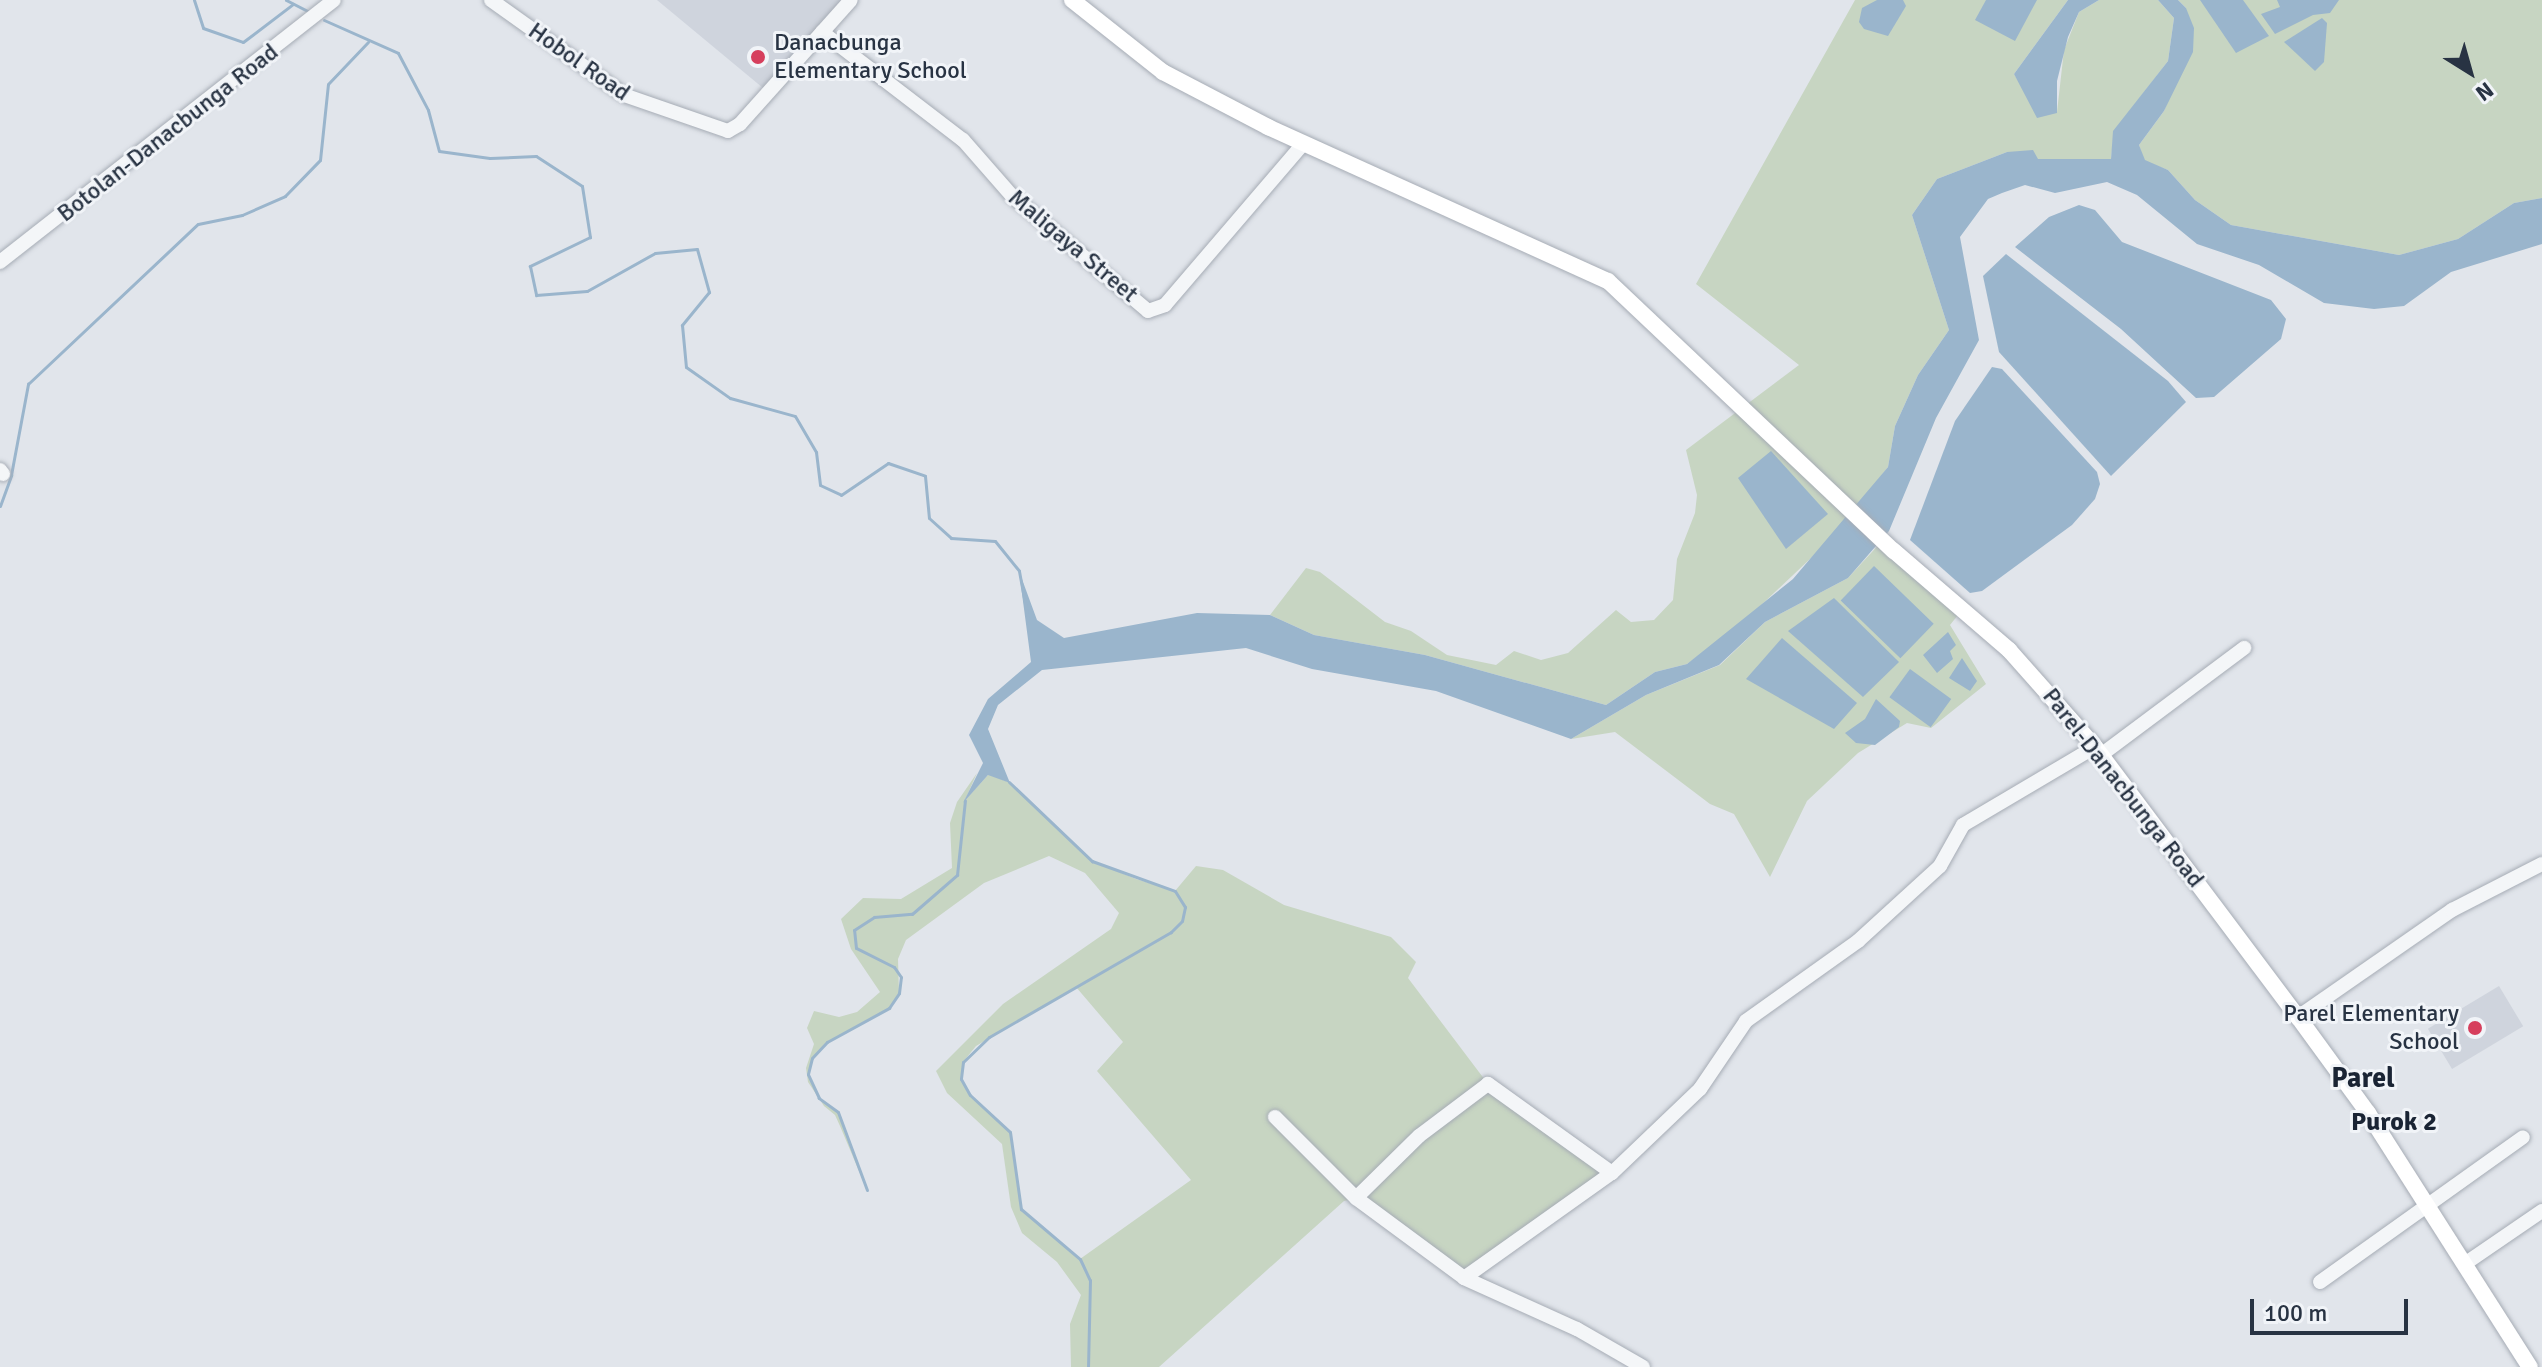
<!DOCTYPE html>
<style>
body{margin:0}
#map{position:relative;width:2542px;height:1367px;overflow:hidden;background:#e1e5eb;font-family:Signika,sans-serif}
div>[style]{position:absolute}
.built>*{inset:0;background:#cfd4dd;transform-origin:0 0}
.green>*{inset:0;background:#c7d5c2}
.water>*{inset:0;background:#9ab5cc;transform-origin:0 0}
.stream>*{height:3px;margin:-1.5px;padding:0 1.5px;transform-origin:1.5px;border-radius:1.5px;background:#9ab5cc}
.roads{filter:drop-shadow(0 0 2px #a6acb5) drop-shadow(0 0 2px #a6acb5)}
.minor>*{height:14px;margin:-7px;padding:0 7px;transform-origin:7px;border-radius:7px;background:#f4f6f8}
.major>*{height:16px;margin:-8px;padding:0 8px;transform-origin:8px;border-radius:8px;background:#fff}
.dots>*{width:22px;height:22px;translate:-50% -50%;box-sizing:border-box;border:4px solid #f1f4f8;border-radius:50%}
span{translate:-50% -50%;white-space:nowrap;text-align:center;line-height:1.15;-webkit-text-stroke:6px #f1f4f8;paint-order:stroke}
.poi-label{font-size:24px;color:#283343}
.left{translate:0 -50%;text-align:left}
.right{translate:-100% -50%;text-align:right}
.street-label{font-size:24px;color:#283343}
.neighbourhood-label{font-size:26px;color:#1a2434;font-weight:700}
.quarter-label{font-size:28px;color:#1a2434;font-weight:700}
.north{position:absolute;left:2430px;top:32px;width:80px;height:80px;-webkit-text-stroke:6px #f1f4f8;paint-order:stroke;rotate:143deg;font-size:22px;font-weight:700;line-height:32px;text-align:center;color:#283343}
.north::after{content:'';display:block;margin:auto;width:28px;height:36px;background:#283343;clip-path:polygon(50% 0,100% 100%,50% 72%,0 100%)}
.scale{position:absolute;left:2250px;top:1299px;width:158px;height:36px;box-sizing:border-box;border:4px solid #283343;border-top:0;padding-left:10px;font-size:24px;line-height:28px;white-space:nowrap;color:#283343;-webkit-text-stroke:6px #f1f4f8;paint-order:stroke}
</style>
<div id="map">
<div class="built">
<div style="clip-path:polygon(657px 0,842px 0,763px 88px)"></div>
<div style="left:2499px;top:986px;width:47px;height:83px;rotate:59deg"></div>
</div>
<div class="green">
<div style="clip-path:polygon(1855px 0,2068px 0,2014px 74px,2031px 101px,2057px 112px,2064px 50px,2079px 12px,2099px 0,2158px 0,2174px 18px,2168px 61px,2114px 131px,2111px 159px,2037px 159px,2007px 152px,1937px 179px,1912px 215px,1949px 330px,1918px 375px,1895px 426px,1888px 467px,1830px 540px,1738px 627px,1687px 664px,1655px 672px,1606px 705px,1425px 655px,1314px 635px,1270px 615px,1306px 568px,1320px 572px,1385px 622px,1411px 631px,1447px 655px,1496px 665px,1514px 651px,1541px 660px,1568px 653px,1616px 610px,1631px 622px,1654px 620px,1673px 600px,1677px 559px,1695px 513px,1697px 495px,1686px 450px,1799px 365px,1696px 284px)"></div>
<div style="clip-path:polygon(2178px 0,2542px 0,2542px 198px,2514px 203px,2458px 239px,2399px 255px,2231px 225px,2195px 200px,2168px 170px,2144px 161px,2139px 145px,2164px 111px,2176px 81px,2186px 8px)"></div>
<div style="clip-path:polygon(1883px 540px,1962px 610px,1950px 625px,1986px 684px,1931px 728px,1907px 723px,1858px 753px,1807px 801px,1770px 877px,1734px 814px,1710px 804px,1615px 732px,1571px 739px,1646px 695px,1720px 665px,1765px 622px,1848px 578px)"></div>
<div style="clip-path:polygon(evenodd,977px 773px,965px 800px,989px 774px,1010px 783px,1092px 861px,1136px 879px,1175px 891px,1196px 866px,1223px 870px,1284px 905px,1391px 937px,1416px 962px,1408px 978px,1488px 1084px,1612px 1173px,1464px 1278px,1357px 1198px,1344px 1201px,1159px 1367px,1071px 1367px,1070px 1324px,1081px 1295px,1057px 1262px,1022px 1233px,1011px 1207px,1002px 1144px,947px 1093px,936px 1071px,1003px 1004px,1111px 929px,1119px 913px,1085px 873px,1049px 856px,984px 883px,906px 940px,898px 959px,899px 993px,889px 1008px,827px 1042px,812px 1058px,808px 1074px,819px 1098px,838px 1112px,867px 1190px,840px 1126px,835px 1115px,824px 1106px,808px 1082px,806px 1068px,814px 1044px,807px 1028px,814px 1011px,839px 1017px,857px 1012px,880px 992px,851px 949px,841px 919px,863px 898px,901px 899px,952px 868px,950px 823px,957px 802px,977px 773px,1076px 987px,1123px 1042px,1097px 1071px,1191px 1180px,1080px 1259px,1021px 1209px,1010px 1132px,970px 1095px,961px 1079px,963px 1062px,976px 1046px,1076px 987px)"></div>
</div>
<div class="water">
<div style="clip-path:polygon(1877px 0,1903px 0,1906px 6px,1888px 36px,1864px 29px,1859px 22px,1862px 8px)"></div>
<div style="clip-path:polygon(1986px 0,2037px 0,2015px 41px,1975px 20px)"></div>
<div style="clip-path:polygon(2068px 0,2099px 0,2079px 12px,2068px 37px,2057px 81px,2057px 113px,2037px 118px,2014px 74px)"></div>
<div style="clip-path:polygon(2158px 0,2178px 0,2186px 8px,2194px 28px,2193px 52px,2164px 111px,2139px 145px,2145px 160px,2168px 170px,2195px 200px,2231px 225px,2399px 255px,2458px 239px,2514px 203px,2542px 198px,2542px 244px,2451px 272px,2404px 306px,2374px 309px,2324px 303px,2259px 265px,2197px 244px,2137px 195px,2107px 182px,2055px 193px,2025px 185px,2002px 193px,1988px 199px,1960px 237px,1979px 340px,1936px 418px,1889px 531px,1848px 578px,1765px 622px,1719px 665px,1646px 695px,1571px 739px,1436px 691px,1312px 669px,1246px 648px,1042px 670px,998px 705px,988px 729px,1010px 783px,988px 775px,963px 803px,983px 763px,969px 735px,988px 699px,1031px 662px,1019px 571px,1037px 620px,1064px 638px,1197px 613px,1270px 615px,1314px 635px,1425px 655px,1606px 705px,1655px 672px,1687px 664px,1793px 579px,1888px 467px,1895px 426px,1918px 375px,1949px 330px,1912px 215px,1937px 179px,2007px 152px,2033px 150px,2038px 159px,2111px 159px,2113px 131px,2168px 61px,2174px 18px)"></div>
<div style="clip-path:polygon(2200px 0,2243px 0,2269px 36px,2236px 53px)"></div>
<div style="clip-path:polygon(2277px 0,2339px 0,2330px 13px,2313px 15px,2275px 34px,2261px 14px,2280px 7px)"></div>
<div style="clip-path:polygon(2322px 18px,2327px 23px,2324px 62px,2315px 71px,2284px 42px)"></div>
<div style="clip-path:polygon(2079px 205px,2095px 210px,2122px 242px,2271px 300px,2286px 319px,2281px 339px,2214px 397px,2196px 398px,2121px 329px,2015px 247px,2049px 217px)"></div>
<div style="clip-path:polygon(2006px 254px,2168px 381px,2186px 402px,2111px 476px,1999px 352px,1983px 276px)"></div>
<div style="clip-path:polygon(1992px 367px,2002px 369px,2097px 472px,2100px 484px,2095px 499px,2072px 525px,1982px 591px,1970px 593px,1910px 540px,1955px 421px)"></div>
<div style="clip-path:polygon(1771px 451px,1828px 514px,1786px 549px,1738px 478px)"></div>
<div style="left:1874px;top:566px;width:83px;height:48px;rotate:44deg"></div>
<div style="clip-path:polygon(1834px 598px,1899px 662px,1863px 697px,1788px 631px)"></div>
<div style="clip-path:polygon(1948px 632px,1956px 645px,1950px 651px,1953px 659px,1937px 673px,1923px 655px)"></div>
<div style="clip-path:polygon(1782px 638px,1857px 703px,1834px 729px,1746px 679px)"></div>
<div style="clip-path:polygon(1962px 658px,1977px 681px,1970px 691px,1949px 678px)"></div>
<div style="left:1910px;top:669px;width:51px;height:35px;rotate:36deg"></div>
<div style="clip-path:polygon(1876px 699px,1900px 721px,1899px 727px,1875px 745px,1856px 743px,1845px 733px,1865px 719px)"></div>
</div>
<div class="stream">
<div style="left:194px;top:0;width:29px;rotate:72deg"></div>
<div style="left:203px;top:28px;width:42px;rotate:19.3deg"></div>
<div style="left:243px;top:42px;width:63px;rotate:-37.2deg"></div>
<div style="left:286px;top:0;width:28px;rotate:27deg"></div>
<div style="left:324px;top:20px;width:81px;rotate:24deg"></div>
<div style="left:398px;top:53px;width:64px;rotate:62.2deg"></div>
<div style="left:428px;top:110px;width:42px;rotate:75deg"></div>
<div style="left:439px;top:151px;width:51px;rotate:7.8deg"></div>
<div style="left:490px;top:158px;width:46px;rotate:-2.5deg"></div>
<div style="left:536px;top:156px;width:55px;rotate:33.1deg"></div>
<div style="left:582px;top:186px;width:52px;rotate:81.1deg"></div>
<div style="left:590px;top:237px;width:67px;rotate:154.2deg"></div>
<div style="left:530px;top:266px;width:30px;rotate:78deg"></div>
<div style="left:536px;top:295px;width:51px;rotate:-4.5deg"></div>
<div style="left:587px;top:291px;width:78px;rotate:-29.2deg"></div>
<div style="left:655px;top:253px;width:42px;rotate:-5.4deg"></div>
<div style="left:697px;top:249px;width:45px;rotate:74.4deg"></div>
<div style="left:709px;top:292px;width:43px;rotate:129.3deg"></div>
<div style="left:682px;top:325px;width:42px;rotate:84.6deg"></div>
<div style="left:686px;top:367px;width:54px;rotate:35.2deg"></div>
<div style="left:730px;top:398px;width:67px;rotate:15.5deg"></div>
<div style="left:795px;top:416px;width:42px;rotate:59.7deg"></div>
<div style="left:816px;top:452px;width:33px;rotate:83deg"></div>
<div style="left:820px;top:485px;width:23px;rotate:25deg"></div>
<div style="left:841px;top:495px;width:57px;rotate:-34.2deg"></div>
<div style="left:888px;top:463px;width:39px;rotate:19deg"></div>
<div style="left:925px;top:476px;width:42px;rotate:84.6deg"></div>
<div style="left:929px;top:518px;width:30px;rotate:42deg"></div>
<div style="left:951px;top:538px;width:44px;rotate:3.9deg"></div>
<div style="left:995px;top:541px;width:38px;rotate:51deg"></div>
<div style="left:1019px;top:571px;width:50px;rotate:79.6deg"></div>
<div style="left:0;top:506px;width:33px;rotate:-70deg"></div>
<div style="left:11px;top:475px;width:93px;rotate:-79.4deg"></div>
<div style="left:28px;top:384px;width:233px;rotate:-43.3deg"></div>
<div style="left:198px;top:224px;width:45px;rotate:-11.6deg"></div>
<div style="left:242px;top:215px;width:47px;rotate:-23.8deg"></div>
<div style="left:285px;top:196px;width:50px;rotate:-45.8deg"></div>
<div style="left:320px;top:160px;width:76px;rotate:-84deg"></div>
<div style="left:328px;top:84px;width:58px;rotate:-46.4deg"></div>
<div style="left:1009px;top:782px;width:115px;rotate:43.6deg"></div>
<div style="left:1092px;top:861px;width:88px;rotate:19.9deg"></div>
<div style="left:1175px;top:891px;width:19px;rotate:58deg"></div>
<div style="left:1185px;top:907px;width:14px;rotate:102deg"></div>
<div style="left:1182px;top:921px;width:16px;rotate:135deg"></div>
<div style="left:1171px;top:932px;width:210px;rotate:150deg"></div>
<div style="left:989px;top:1037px;width:36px;rotate:136deg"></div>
<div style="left:963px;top:1062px;width:17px;rotate:97deg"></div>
<div style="left:961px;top:1079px;width:18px;rotate:61deg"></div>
<div style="left:970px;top:1095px;width:54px;rotate:42.8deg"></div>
<div style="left:1010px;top:1132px;width:78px;rotate:81.9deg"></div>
<div style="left:1021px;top:1209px;width:77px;rotate:40.3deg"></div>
<div style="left:1080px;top:1259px;width:23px;rotate:65deg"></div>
<div style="left:1090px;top:1280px;width:87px;rotate:91.3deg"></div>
<div style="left:867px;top:1190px;width:83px;rotate:-110.4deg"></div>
<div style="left:838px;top:1112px;width:24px;rotate:-144deg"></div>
<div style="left:819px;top:1098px;width:26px;rotate:-115deg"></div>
<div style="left:808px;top:1074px;width:16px;rotate:-76deg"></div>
<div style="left:812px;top:1058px;width:22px;rotate:-47deg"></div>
<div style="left:827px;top:1042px;width:71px;rotate:-28.7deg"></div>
<div style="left:889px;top:1008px;width:18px;rotate:-56deg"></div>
<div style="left:899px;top:993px;width:16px;rotate:-83deg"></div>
<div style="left:901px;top:977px;width:12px;rotate:-125deg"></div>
<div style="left:894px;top:967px;width:42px;rotate:-153.4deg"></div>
<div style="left:856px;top:948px;width:18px;rotate:-96deg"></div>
<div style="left:854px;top:930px;width:24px;rotate:-33deg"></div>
<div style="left:874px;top:917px;width:38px;rotate:-5deg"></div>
<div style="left:912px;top:914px;width:60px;rotate:-40.9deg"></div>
<div style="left:957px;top:875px;width:75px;rotate:-83.9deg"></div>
</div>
<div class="roads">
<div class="minor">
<div style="left:491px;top:0;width:163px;rotate:35.5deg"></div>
<div style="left:624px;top:95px;width:110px;rotate:19.1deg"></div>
<div style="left:728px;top:131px;width:14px;rotate:-30deg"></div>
<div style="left:740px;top:124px;width:166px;rotate:-48.2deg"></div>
<div style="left:822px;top:32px;width:178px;rotate:37.5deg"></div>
<div style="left:963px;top:140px;width:74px;rotate:48.8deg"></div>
<div style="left:1012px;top:196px;width:178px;rotate:40.2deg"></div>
<div style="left:1148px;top:311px;width:18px;rotate:-19deg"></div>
<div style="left:1165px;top:305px;width:213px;rotate:-49.4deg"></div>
<div style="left:0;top:262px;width:424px;rotate:-38.1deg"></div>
<div style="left:0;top:470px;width:5px;rotate:53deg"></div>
<div style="left:2101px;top:755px;width:179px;rotate:-36.8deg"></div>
<div style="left:2298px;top:1017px;width:188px;rotate:-34.8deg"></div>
<div style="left:2452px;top:910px;width:101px;rotate:-27.1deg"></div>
<div style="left:1275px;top:1117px;width:115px;rotate:45deg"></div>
<div style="left:1612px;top:1173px;width:153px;rotate:-144.3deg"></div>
<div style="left:1488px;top:1084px;width:86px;rotate:143deg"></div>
<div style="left:1419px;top:1136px;width:88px;rotate:135.5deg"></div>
<div style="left:1356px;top:1198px;width:134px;rotate:36.5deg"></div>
<div style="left:1464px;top:1278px;width:124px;rotate:24.3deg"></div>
<div style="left:1577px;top:1329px;width:76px;rotate:29.9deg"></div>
<div style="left:2466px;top:1263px;width:92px;rotate:-34.4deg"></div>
<div style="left:1464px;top:1278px;width:181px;rotate:-35.4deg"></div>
<div style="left:1612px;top:1173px;width:122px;rotate:-43.7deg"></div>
<div style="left:1700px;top:1089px;width:82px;rotate:-55.9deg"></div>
<div style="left:1746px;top:1021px;width:138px;rotate:-35.5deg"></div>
<div style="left:1858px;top:941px;width:111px;rotate:-42.4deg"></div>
<div style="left:1940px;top:866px;width:47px;rotate:-60.7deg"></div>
<div style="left:1963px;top:825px;width:153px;rotate:-30.6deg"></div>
<div style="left:2320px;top:1282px;width:249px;rotate:-35.5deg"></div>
</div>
<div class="major">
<div style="left:1072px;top:0;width:116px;rotate:38.4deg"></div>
<div style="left:1163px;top:72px;width:119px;rotate:27.6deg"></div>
<div style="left:1268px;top:127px;width:373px;rotate:24.4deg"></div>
<div style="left:1608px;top:281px;width:393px;rotate:43.4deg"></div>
<div style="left:1894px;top:551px;width:152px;rotate:40.7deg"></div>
<div style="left:2009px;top:650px;width:130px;rotate:48.4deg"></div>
<div style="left:2095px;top:747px;width:338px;rotate:53.1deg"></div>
<div style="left:2298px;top:1017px;width:119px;rotate:53.9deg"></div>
<div style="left:2368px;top:1113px;width:301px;rotate:57.5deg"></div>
</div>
</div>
<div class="dots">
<div style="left:758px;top:57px;background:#d63f5d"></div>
<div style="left:2475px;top:1028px;background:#d63f5d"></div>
</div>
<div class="poi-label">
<span class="left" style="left:774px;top:57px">Danacbunga<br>Elementary School</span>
<span class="right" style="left:2459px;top:1028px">Parel Elementary<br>School</span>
</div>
<div class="street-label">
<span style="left:579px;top:62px;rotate:35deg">Hobol Road</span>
<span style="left:168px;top:133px;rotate:-38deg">Botolan-Danacbunga Road</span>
<span style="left:1073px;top:246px;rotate:40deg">Maligaya Street</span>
<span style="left:2123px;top:788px;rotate:52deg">Parel-Danacbunga Road</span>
</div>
<div class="neighbourhood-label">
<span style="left:2394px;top:1123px">Purok 2</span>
</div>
<div class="quarter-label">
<span style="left:2363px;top:1078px">Parel</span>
</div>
<div class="north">N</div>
<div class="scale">100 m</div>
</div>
